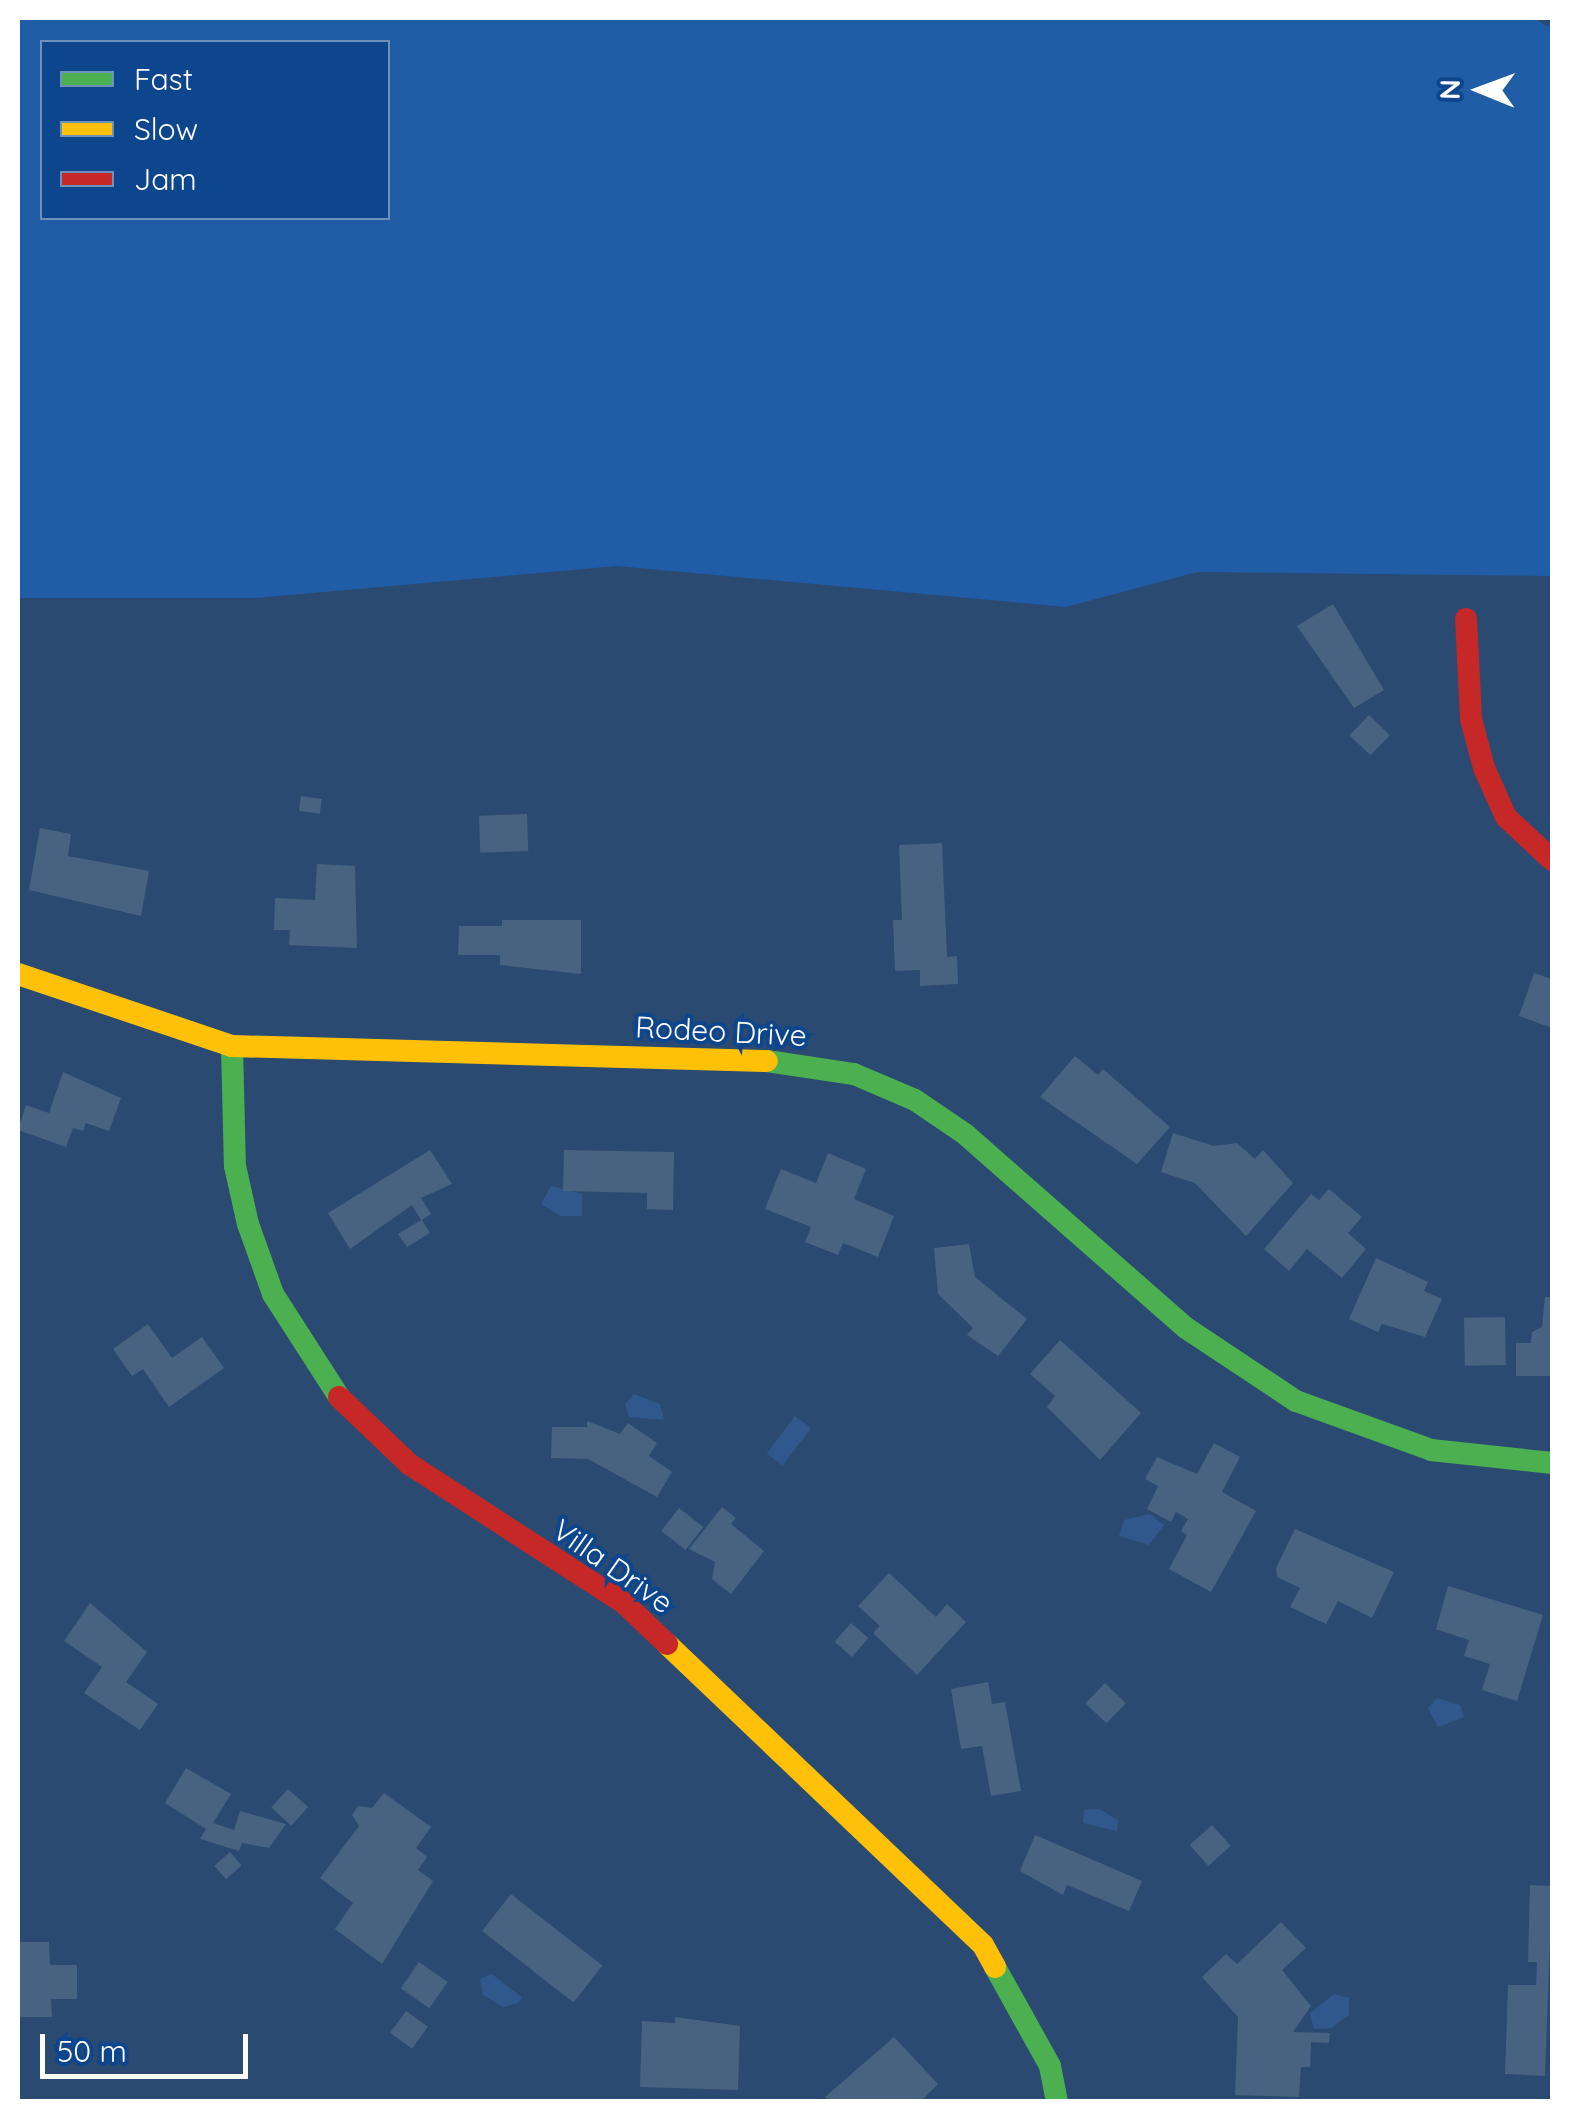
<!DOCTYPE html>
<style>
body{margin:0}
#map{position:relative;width:1570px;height:2119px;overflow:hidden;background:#2b4a71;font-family:Quicksand,sans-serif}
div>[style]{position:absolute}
.green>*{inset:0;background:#215ca6}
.water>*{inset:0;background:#30588d;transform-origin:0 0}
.building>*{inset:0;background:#486281;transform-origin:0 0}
.fast>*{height:22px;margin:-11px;padding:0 11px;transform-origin:11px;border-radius:11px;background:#4caf50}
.slow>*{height:22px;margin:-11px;padding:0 11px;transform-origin:11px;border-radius:11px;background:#ffc107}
.jam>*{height:22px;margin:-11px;padding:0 11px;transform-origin:11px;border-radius:11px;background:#c62828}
span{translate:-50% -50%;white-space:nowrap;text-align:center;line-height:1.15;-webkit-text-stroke:8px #0e468e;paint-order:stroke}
.street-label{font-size:30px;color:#fff}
.frame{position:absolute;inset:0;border:20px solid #fff;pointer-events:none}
.legend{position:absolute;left:40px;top:40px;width:350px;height:180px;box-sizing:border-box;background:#0e468e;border:2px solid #6e90bb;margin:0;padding:12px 18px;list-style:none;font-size:30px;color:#fff}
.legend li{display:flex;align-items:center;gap:20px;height:50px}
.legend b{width:50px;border:2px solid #6e90bb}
.north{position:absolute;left:1430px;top:40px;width:100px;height:100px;-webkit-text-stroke:8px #0e468e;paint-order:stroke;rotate:271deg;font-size:28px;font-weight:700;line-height:40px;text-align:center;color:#fff}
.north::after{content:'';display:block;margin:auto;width:35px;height:45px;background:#fff;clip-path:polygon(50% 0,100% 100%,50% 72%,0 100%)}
.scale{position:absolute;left:40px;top:2034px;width:208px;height:45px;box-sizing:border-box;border:5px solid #fff;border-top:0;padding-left:12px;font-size:30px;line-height:35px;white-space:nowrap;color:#fff;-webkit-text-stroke:8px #0e468e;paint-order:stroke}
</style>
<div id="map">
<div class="green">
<div style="clip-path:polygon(evenodd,18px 18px,1534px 18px,1552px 29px,1552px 576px,1197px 572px,1066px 607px,617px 566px,256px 598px,18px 598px,18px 18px,42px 42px,388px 42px,388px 218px,42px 218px,42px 42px)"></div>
</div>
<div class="water">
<div style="clip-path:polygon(551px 1186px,582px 1194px,582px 1216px,560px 1216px,541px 1204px)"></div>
<div style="clip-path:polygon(634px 1394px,660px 1404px,664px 1420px,629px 1417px,625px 1404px)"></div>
<div style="left:795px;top:1416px;width:20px;height:47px;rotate:37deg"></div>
<div style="clip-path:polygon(1150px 1514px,1164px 1525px,1149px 1545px,1119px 1536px,1124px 1520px)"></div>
<div style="clip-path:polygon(1437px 1698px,1460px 1705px,1464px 1717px,1438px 1727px,1428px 1708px)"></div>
<div style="clip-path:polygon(1099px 1809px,1118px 1820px,1117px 1831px,1083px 1823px,1084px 1810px)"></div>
<div style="clip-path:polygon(492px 1974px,523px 1998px,518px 2003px,503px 2007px,483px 1995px,480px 1979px)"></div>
<div style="clip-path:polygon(1334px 1994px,1349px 1998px,1349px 2015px,1331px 2028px,1314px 2029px,1310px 2013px)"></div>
</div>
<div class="building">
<div style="clip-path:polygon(1333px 604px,1384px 690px,1354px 708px,1297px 626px)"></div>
<div style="left:1369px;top:715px;width:29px;height:28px;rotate:44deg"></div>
<div style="left:301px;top:796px;width:21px;height:15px;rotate:8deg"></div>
<div style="left:527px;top:814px;width:37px;height:48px;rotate:88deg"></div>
<div style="clip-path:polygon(40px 828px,71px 834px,68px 856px,149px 871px,141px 916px,29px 890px)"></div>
<div style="clip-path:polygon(942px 843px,947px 957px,957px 956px,958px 984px,920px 986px,920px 970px,895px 971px,893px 920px,902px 920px,899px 845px)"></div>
<div style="clip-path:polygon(317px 864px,355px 866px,357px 948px,289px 945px,290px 930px,274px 930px,275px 898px,315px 900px)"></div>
<div style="clip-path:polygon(502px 920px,581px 920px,581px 974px,500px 965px,500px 955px,458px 955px,459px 926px,502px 926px)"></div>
<div style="clip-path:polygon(1534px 973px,1552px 979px,1552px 1028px,1519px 1016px)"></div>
<div style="clip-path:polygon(1075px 1056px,1098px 1075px,1103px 1069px,1170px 1127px,1137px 1164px,1040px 1097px)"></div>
<div style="clip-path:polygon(63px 1072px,121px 1098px,109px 1131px,86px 1123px,83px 1131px,73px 1128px,66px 1147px,18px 1130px,26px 1105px,49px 1113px)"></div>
<div style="clip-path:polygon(1173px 1133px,1214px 1146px,1237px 1143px,1255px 1159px,1263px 1150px,1293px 1183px,1246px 1236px,1195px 1183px,1161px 1172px)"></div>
<div style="clip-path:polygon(430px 1150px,452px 1184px,421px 1198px,431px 1214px,422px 1220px,430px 1233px,407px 1247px,398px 1234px,421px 1220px,412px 1205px,350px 1249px,328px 1213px)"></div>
<div style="clip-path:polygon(564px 1150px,674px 1152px,673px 1210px,647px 1209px,647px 1193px,563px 1191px)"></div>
<div style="clip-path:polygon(828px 1153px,866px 1169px,854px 1199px,894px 1216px,878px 1257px,843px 1243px,838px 1255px,805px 1242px,811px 1227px,765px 1209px,781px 1169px,816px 1183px)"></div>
<div style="clip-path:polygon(1329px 1189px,1362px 1217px,1348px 1233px,1366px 1249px,1342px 1278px,1307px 1249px,1289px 1271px,1264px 1249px,1311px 1194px,1319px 1200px)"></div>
<div style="clip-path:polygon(969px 1244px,975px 1277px,1027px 1319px,998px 1356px,967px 1335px,973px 1328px,938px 1294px,934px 1248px)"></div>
<div style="clip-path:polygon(1376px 1258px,1428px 1282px,1424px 1291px,1442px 1299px,1425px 1337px,1382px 1324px,1378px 1332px,1349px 1319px)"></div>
<div style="clip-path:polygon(1545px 1297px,1552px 1297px,1552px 1376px,1516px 1376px,1516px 1343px,1531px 1343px,1532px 1332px,1542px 1327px)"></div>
<div style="left:1505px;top:1317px;width:48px;height:41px;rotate:89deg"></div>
<div style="clip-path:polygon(148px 1324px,172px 1358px,202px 1337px,224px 1368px,169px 1407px,143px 1369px,132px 1376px,113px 1349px)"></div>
<div style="clip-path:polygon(1060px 1340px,1141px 1413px,1100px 1460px,1047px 1407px,1055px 1396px,1030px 1374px)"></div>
<div style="clip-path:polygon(587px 1421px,620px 1434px,628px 1423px,657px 1443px,649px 1456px,672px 1472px,657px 1497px,588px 1459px,551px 1458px,552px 1427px,587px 1427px)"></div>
<div style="clip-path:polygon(1214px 1443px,1240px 1457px,1222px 1492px,1256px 1511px,1211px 1592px,1169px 1569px,1187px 1535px,1181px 1531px,1188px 1519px,1176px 1512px,1171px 1522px,1147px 1509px,1158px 1486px,1145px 1479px,1157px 1457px,1197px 1474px)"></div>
<div style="clip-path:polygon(722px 1507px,736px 1518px,731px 1524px,764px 1551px,731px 1594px,712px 1579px,715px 1562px,689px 1549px)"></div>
<div style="left:679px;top:1508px;width:31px;height:29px;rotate:38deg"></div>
<div style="clip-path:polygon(1295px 1529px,1394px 1572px,1372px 1618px,1338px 1601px,1326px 1624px,1290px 1607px,1300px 1588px,1277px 1577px,1276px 1568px)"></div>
<div style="clip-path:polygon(889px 1573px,936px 1617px,947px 1604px,966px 1622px,917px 1675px,873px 1633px,880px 1626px,858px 1606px)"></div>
<div style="clip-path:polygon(1448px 1586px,1543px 1615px,1517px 1701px,1482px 1690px,1490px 1664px,1464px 1656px,1469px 1640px,1436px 1629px)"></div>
<div style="clip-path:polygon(90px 1603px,147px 1652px,126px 1682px,158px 1704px,140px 1730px,84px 1693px,102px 1667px,64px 1641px)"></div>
<div style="left:851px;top:1623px;width:23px;height:25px;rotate:41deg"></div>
<div style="clip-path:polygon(988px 1682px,992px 1704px,1005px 1702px,1021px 1791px,991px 1796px,982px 1746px,961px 1749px,951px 1689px)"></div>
<div style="left:1105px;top:1683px;width:29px;height:28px;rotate:44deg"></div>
<div style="clip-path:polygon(186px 1768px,231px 1794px,213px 1823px,234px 1830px,240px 1811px,286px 1824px,269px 1848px,242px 1843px,239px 1851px,200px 1839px,206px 1829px,165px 1803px)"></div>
<div style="left:288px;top:1789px;width:27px;height:25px;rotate:42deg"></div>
<div style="clip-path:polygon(384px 1793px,431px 1827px,416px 1848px,427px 1857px,418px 1870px,433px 1881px,382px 1964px,335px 1929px,353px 1903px,320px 1878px,359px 1826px,352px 1815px,358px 1806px,372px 1808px)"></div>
<div style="left:1212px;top:1825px;width:28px;height:30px;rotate:48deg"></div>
<div style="clip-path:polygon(1035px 1835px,1142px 1881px,1129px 1911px,1067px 1885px,1063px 1895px,1020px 1871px)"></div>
<div style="left:230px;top:1852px;width:18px;height:21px;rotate:49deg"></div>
<div style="clip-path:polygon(1530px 1885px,1552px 1886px,1545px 2076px,1505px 2074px,1508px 1985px,1536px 1985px,1537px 1962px,1528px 1962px)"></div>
<div style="left:511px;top:1894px;width:116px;height:47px;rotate:38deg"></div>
<div style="clip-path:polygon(1281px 1922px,1306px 1948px,1282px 1970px,1311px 2006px,1293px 2032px,1330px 2033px,1329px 2043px,1311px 2042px,1310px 2067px,1301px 2067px,1299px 2097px,1235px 2095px,1238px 2017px,1202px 1977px,1226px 1954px,1237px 1964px)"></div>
<div style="clip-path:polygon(18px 1942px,49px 1942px,50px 1965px,77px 1965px,77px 1999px,51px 1999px,52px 2017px,18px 2017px)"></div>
<div style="left:419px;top:1962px;width:35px;height:32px;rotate:35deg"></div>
<div style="left:406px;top:2011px;width:27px;height:27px;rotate:36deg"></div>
<div style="clip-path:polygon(675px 2017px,740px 2026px,738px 2090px,640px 2087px,642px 2021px,675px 2023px)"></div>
<div style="clip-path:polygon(894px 2037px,938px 2084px,920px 2102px,830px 2102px,825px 2097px)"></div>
</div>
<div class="fast">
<div style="left:232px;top:1046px;width:120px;rotate:88.6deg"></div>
<div style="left:235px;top:1166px;width:59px;rotate:77.4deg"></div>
<div style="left:248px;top:1224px;width:74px;rotate:70.3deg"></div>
<div style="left:273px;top:1294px;width:122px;rotate:57.3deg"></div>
<div style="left:767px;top:1061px;width:88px;rotate:8.5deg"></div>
<div style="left:854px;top:1074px;width:66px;rotate:23.1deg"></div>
<div style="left:915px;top:1100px;width:60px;rotate:34.2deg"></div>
<div style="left:965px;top:1134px;width:294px;rotate:41.3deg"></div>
<div style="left:1186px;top:1328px;width:132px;rotate:33.6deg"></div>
<div style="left:1296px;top:1401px;width:144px;rotate:19.9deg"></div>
<div style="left:1431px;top:1450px;width:122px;rotate:6.1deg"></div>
<div style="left:995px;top:1967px;width:113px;rotate:60.9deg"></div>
<div style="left:1050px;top:2066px;width:37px;rotate:79deg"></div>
</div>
<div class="slow">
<div style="left:18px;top:974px;width:226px;rotate:18.6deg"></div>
<div style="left:232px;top:1046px;width:535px;rotate:1.61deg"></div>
<div style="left:667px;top:1644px;width:436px;rotate:43.6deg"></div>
<div style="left:983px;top:1945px;width:25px;rotate:61deg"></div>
</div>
<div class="jam">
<div style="left:1466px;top:619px;width:100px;rotate:87.1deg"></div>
<div style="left:1471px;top:719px;width:51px;rotate:75.1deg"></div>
<div style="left:1484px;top:768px;width:54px;rotate:65.8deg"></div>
<div style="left:1506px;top:817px;width:63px;rotate:43.1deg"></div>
<div style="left:339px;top:1397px;width:97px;rotate:43.7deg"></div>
<div style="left:409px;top:1464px;width:257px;rotate:32.9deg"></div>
<div style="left:625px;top:1604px;width:58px;rotate:43.6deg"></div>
</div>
<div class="street-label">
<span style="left:721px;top:1031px;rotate:3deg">Rodeo Drive</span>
<span style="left:613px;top:1566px;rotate:35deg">Villa Drive</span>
</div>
<div class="frame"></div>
<ul class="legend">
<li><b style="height:12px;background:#4caf50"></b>Fast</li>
<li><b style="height:12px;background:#ffc107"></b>Slow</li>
<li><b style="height:12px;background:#c62828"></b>Jam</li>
</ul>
<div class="north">N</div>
<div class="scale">50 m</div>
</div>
